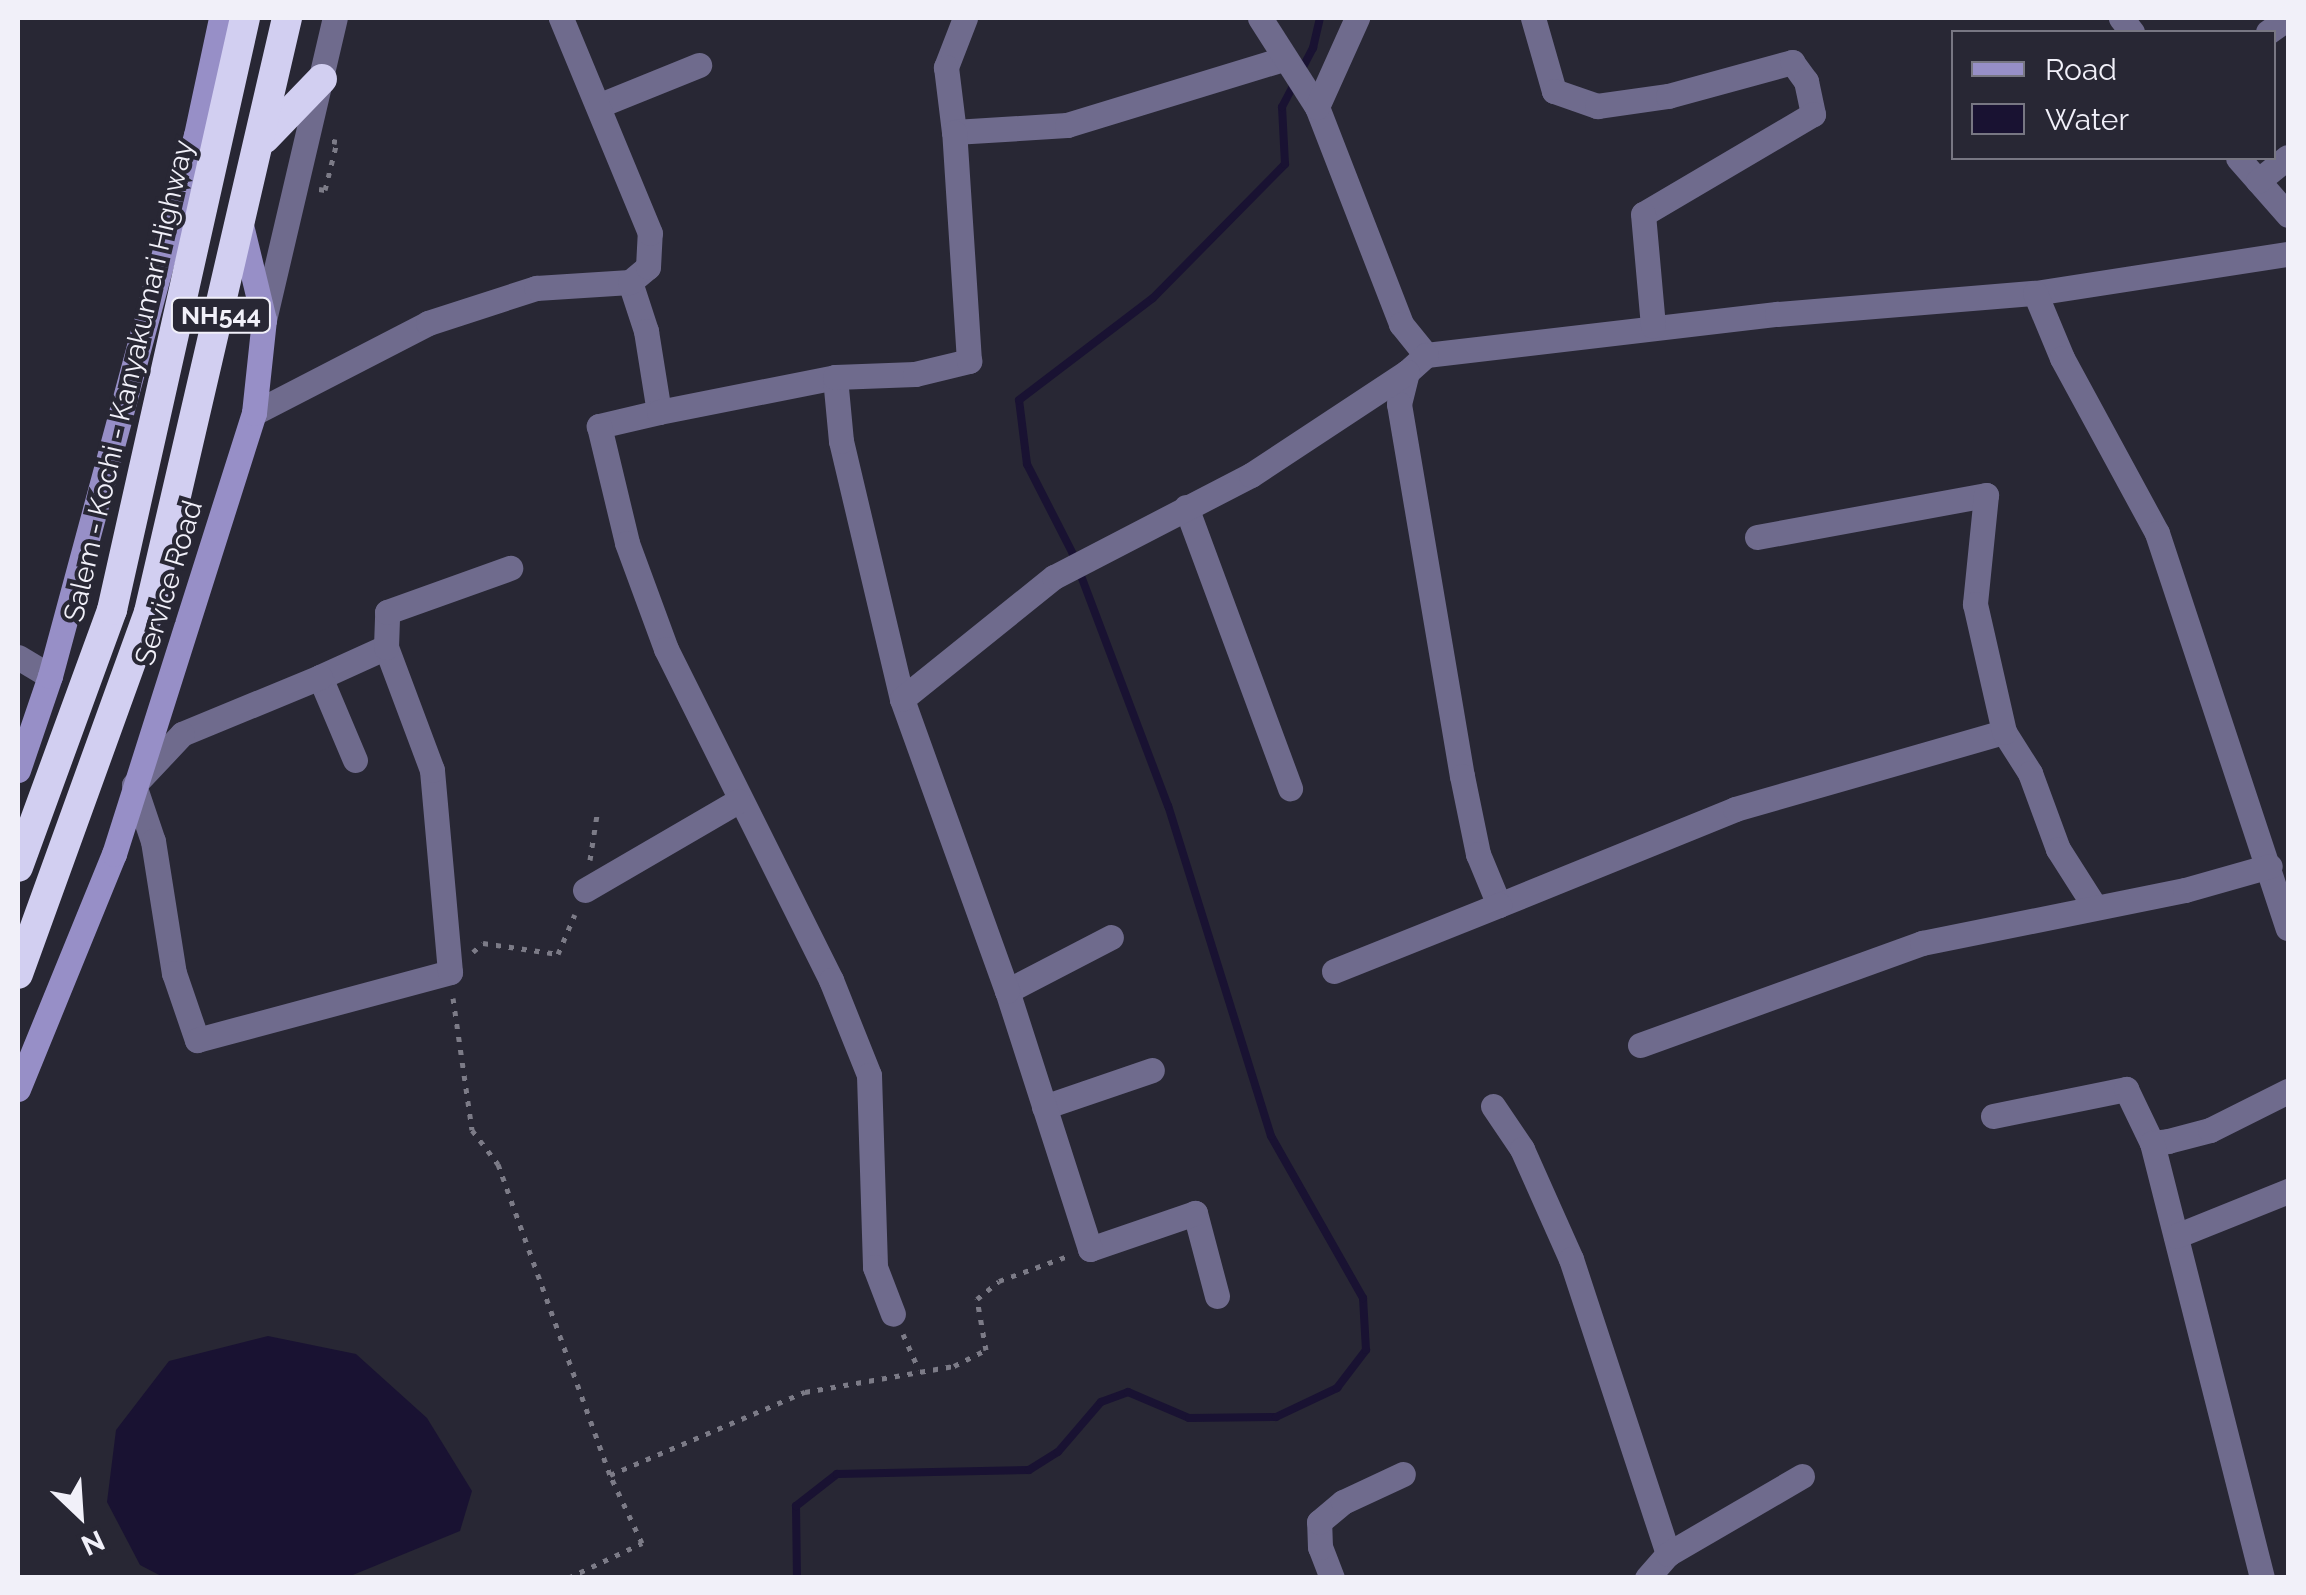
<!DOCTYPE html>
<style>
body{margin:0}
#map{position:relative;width:2306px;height:1595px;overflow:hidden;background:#282734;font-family:Raleway,sans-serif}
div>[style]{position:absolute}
.water>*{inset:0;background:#191232}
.stream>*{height:8px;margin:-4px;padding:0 4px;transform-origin:4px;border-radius:4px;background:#191232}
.path>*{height:5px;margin-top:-2.5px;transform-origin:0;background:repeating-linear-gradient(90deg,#7c7b87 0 5px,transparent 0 13px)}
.street>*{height:25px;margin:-12.5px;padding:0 12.5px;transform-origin:12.5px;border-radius:12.5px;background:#6f6b8d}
.secondary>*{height:25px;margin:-12.5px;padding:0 12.5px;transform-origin:12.5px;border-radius:12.5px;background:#978fc7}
.highway>*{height:30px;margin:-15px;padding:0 15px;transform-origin:15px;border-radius:15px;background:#d2cff1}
span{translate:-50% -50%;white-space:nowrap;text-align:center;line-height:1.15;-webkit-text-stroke:8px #282734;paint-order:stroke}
.shield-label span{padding:2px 8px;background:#282734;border:2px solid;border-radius:8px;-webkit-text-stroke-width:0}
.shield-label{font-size:25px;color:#f1f0f9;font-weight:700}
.street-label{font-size:28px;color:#f1f0f9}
.frame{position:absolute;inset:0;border:20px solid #f1f0f9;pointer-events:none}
.legend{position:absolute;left:1951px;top:30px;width:325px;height:130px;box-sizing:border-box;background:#282734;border:2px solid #787783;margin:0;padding:12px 18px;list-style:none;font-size:30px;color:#f1f0f9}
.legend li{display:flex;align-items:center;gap:20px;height:50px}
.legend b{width:50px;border:2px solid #787783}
.north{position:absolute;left:30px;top:1465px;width:100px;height:100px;-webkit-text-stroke:8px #282734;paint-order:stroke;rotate:155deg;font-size:28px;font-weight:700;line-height:40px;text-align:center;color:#f1f0f9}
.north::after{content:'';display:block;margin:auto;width:35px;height:45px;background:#f1f0f9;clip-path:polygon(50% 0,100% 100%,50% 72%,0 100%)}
</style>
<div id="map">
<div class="water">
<div style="clip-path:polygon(268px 1336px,356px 1354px,427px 1418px,472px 1491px,460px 1531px,348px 1577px,163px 1577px,140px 1565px,107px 1502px,116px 1430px,169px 1361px)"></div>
</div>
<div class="stream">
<div style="left:797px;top:1578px;width:72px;rotate:-90.8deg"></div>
<div style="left:796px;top:1506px;width:52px;rotate:-38deg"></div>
<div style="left:837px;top:1474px;width:192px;rotate:-1.2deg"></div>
<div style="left:1029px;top:1470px;width:34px;rotate:-32deg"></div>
<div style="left:1058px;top:1452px;width:66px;rotate:-49.3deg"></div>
<div style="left:1101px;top:1402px;width:29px;rotate:-20deg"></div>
<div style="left:1128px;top:1392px;width:66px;rotate:23.1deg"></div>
<div style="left:1189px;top:1418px;width:87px;rotate:-0.7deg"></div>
<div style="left:1276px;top:1417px;width:68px;rotate:-25.4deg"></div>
<div style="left:1337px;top:1388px;width:48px;rotate:-52.7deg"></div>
<div style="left:1366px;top:1350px;width:52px;rotate:-93.3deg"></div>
<div style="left:1363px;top:1298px;width:186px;rotate:-119.6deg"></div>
<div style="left:1271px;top:1136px;width:346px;rotate:-107.3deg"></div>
<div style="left:1168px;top:806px;width:269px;rotate:-110.7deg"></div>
<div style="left:1073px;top:554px;width:101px;rotate:-117.1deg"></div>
<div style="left:1027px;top:464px;width:64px;rotate:-97.1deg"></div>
<div style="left:1019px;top:400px;width:168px;rotate:-37.3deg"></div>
<div style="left:1153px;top:298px;width:188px;rotate:-45.4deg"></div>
<div style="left:1285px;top:164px;width:57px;rotate:-93deg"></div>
<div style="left:1282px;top:107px;width:67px;rotate:-62.3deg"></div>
<div style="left:1313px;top:48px;width:31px;rotate:-77deg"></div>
</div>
<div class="path">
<div style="left:319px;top:189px;width:6px;rotate:9deg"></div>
<div style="left:325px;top:190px;width:49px;rotate:-76deg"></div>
<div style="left:337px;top:142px;width:8px;rotate:-166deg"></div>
<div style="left:590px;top:860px;width:46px;rotate:-81.2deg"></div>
<div style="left:473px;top:952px;width:13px;rotate:-42deg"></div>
<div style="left:483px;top:943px;width:76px;rotate:8.3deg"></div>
<div style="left:558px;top:954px;width:43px;rotate:-67deg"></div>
<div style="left:453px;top:998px;width:133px;rotate:81.8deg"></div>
<div style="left:472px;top:1130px;width:43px;rotate:52.6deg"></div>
<div style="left:498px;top:1164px;width:331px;rotate:70.2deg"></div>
<div style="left:903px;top:1334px;width:39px;rotate:66deg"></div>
<div style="left:568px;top:1578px;width:82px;rotate:-25.3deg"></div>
<div style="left:642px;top:1543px;width:75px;rotate:-115.2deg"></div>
<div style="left:610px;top:1475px;width:212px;rotate:-23.1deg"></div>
<div style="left:805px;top:1392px;width:151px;rotate:-9.9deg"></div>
<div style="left:954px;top:1366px;width:36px;rotate:-27deg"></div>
<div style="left:986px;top:1350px;width:52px;rotate:-100deg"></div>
<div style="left:977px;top:1299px;width:28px;rotate:-39deg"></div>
<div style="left:999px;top:1281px;width:73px;rotate:-19.9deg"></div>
</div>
<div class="street">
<div style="left:965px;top:18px;width:53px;rotate:111.2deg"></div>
<div style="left:946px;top:67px;width:65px;rotate:83deg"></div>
<div style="left:954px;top:132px;width:113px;rotate:-3.5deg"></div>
<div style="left:1067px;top:125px;width:226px;rotate:-17deg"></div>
<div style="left:1260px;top:18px;width:106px;rotate:57.4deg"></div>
<div style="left:1317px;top:107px;width:233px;rotate:68.8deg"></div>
<div style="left:1401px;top:324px;width:40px;rotate:51deg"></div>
<div style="left:1426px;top:355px;width:353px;rotate:-6.7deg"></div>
<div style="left:1777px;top:314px;width:259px;rotate:-4.7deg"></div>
<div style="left:2035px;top:293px;width:256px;rotate:-8.8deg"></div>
<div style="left:1533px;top:18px;width:76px;rotate:74deg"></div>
<div style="left:1554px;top:91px;width:46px;rotate:19.2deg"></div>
<div style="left:1597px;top:106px;width:72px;rotate:-8deg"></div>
<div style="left:1668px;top:96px;width:129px;rotate:-15.3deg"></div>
<div style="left:1792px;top:62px;width:24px;rotate:54deg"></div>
<div style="left:1806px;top:81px;width:34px;rotate:78deg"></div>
<div style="left:1813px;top:114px;width:197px;rotate:149.5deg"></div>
<div style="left:1643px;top:214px;width:112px;rotate:84.9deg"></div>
<div style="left:2121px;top:18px;width:18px;rotate:52deg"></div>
<div style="left:2268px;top:32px;width:24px;rotate:-35deg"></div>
<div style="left:600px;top:105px;width:107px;rotate:-22deg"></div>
<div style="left:1317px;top:107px;width:98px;rotate:-65.8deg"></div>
<div style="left:2238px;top:158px;width:76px;rotate:48.7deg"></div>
<div style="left:2258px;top:181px;width:38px;rotate:-39deg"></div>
<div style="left:630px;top:282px;width:52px;rotate:71.9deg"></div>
<div style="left:646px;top:331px;width:82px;rotate:80.9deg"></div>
<div style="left:659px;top:412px;width:62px;rotate:166.9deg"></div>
<div style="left:599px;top:426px;width:120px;rotate:76.5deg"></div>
<div style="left:627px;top:543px;width:113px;rotate:69.8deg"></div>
<div style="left:666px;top:649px;width:370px;rotate:63.5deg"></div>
<div style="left:831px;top:980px;width:102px;rotate:68.2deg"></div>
<div style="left:869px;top:1075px;width:192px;rotate:88.2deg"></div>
<div style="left:875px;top:1267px;width:50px;rotate:69deg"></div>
<div style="left:2035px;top:293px;width:70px;rotate:67.4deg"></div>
<div style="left:2062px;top:358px;width:199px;rotate:61.5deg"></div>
<div style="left:2157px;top:533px;width:416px;rotate:71.7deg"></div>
<div style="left:264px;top:320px;width:310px;rotate:-76.8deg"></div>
<div style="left:1426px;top:355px;width:25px;rotate:138deg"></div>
<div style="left:1407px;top:372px;width:33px;rotate:104deg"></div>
<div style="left:1399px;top:404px;width:377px;rotate:80.4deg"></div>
<div style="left:1462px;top:776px;width:80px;rotate:78.4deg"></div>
<div style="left:1478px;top:854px;width:55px;rotate:67.6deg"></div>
<div style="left:1499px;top:905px;width:255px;rotate:-22.1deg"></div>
<div style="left:1735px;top:809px;width:280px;rotate:-16deg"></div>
<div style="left:2004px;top:732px;width:49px;rotate:57.6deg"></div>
<div style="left:2030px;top:773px;width:81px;rotate:69.8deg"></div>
<div style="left:2058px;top:849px;width:69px;rotate:57.5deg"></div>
<div style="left:659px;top:412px;width:179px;rotate:-11.2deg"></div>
<div style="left:254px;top:413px;width:196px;rotate:-27.3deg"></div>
<div style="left:428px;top:323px;width:114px;rotate:-18deg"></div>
<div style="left:536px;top:288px;width:94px;rotate:-3.7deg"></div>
<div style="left:630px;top:282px;width:23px;rotate:-40deg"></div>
<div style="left:648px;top:267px;width:34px;rotate:-87deg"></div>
<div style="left:650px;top:233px;width:233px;rotate:-112.5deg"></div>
<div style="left:1186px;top:507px;width:300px;rotate:69.7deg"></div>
<div style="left:1757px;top:537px;width:233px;rotate:-10.4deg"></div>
<div style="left:1986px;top:495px;width:110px;rotate:95.8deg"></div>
<div style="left:1975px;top:604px;width:131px;rotate:77.2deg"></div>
<div style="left:18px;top:657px;width:37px;rotate:31deg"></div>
<div style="left:320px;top:677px;width:72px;rotate:-24.4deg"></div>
<div style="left:902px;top:699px;width:265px;rotate:-103.3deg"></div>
<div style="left:841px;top:441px;width:64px;rotate:-95.4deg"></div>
<div style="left:835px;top:377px;width:80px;rotate:-2.1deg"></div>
<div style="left:915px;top:374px;width:56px;rotate:-13.5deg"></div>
<div style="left:969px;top:361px;width:229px;rotate:-93.7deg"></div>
<div style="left:355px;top:760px;width:90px;rotate:-112.9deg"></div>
<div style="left:320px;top:677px;width:149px;rotate:157.6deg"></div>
<div style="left:182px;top:734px;width:70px;rotate:133.3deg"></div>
<div style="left:134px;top:785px;width:59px;rotate:71.3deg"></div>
<div style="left:153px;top:841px;width:134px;rotate:81deg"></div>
<div style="left:174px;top:973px;width:71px;rotate:71.1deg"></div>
<div style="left:197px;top:1040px;width:262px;rotate:-15deg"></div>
<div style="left:450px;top:972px;width:203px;rotate:-95.1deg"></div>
<div style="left:432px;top:770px;width:131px;rotate:-110.5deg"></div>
<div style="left:386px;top:647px;width:35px;rotate:-88deg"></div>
<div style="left:387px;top:612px;width:131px;rotate:-19.7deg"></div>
<div style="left:585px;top:890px;width:177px;rotate:-30.2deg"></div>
<div style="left:1334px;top:971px;width:178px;rotate:-21.8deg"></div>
<div style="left:1007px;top:991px;width:117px;rotate:-27.4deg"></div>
<div style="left:1640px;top:1045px;width:300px;rotate:-19.9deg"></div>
<div style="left:1922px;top:943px;width:268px;rotate:-11.4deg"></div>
<div style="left:2185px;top:890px;width:88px;rotate:-15.8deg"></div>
<div style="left:1493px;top:1106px;width:52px;rotate:56deg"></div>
<div style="left:1522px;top:1149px;width:120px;rotate:66deg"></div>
<div style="left:1571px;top:1259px;width:311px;rotate:71.8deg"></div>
<div style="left:1044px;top:1107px;width:114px;rotate:-18.9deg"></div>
<div style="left:1993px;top:1116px;width:136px;rotate:-11.5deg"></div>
<div style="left:2126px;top:1089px;width:60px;rotate:64.3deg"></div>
<div style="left:2152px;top:1143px;width:16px;rotate:-7deg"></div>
<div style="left:2168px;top:1141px;width:43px;rotate:-14.7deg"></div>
<div style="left:2210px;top:1130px;width:87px;rotate:-26.6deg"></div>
<div style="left:2152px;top:1143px;width:449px;rotate:75.8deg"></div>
<div style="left:2176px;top:1236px;width:121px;rotate:-21.9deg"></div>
<div style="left:1217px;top:1296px;width:86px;rotate:-104.8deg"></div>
<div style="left:1195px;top:1213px;width:111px;rotate:161.1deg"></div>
<div style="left:1090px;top:1249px;width:271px;rotate:-107.8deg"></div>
<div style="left:1007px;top:991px;width:310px;rotate:-109.8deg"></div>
<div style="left:902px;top:699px;width:195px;rotate:-38.8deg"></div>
<div style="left:1054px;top:577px;width:222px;rotate:-27.4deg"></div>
<div style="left:1251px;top:475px;width:187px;rotate:-33.4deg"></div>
<div style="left:1332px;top:1578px;width:33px;rotate:-111deg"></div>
<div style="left:1320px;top:1547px;width:25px;rotate:-92deg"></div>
<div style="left:1319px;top:1522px;width:31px;rotate:-40deg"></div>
<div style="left:1343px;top:1502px;width:66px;rotate:-25deg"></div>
<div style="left:1647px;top:1578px;width:32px;rotate:-49deg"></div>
<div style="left:1668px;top:1554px;width:155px;rotate:-30.2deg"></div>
</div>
<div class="secondary">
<div style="left:18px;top:770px;width:99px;rotate:-71.2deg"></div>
<div style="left:50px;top:676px;width:560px;rotate:-74.9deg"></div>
<div style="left:196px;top:135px;width:120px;rotate:-77.9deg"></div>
<div style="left:18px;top:1089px;width:254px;rotate:-67.8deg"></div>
<div style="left:114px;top:854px;width:463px;rotate:-72.4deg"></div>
<div style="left:254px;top:413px;width:94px;rotate:-83.9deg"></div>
<div style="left:264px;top:320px;width:94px;rotate:-103.6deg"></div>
</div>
<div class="highway">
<div style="left:265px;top:138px;width:82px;rotate:-46deg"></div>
<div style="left:18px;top:867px;width:274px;rotate:-69.9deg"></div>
<div style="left:112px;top:610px;width:607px;rotate:-77.34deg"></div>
<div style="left:18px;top:974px;width:385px;rotate:-70.1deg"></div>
<div style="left:149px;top:612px;width:610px;rotate:-76.92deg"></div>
</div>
<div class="shield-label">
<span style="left:221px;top:315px">NH544</span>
</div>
<div class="street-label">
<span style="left:129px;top:381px;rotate:-77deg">Salem - Kochi - Kanyakumari Highway</span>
<span style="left:169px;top:583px;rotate:-73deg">Service Road</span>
</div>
<div class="frame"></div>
<ul class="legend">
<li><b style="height:12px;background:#978fc7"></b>Road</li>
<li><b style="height:28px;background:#191232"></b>Water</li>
</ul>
<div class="north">N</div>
</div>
